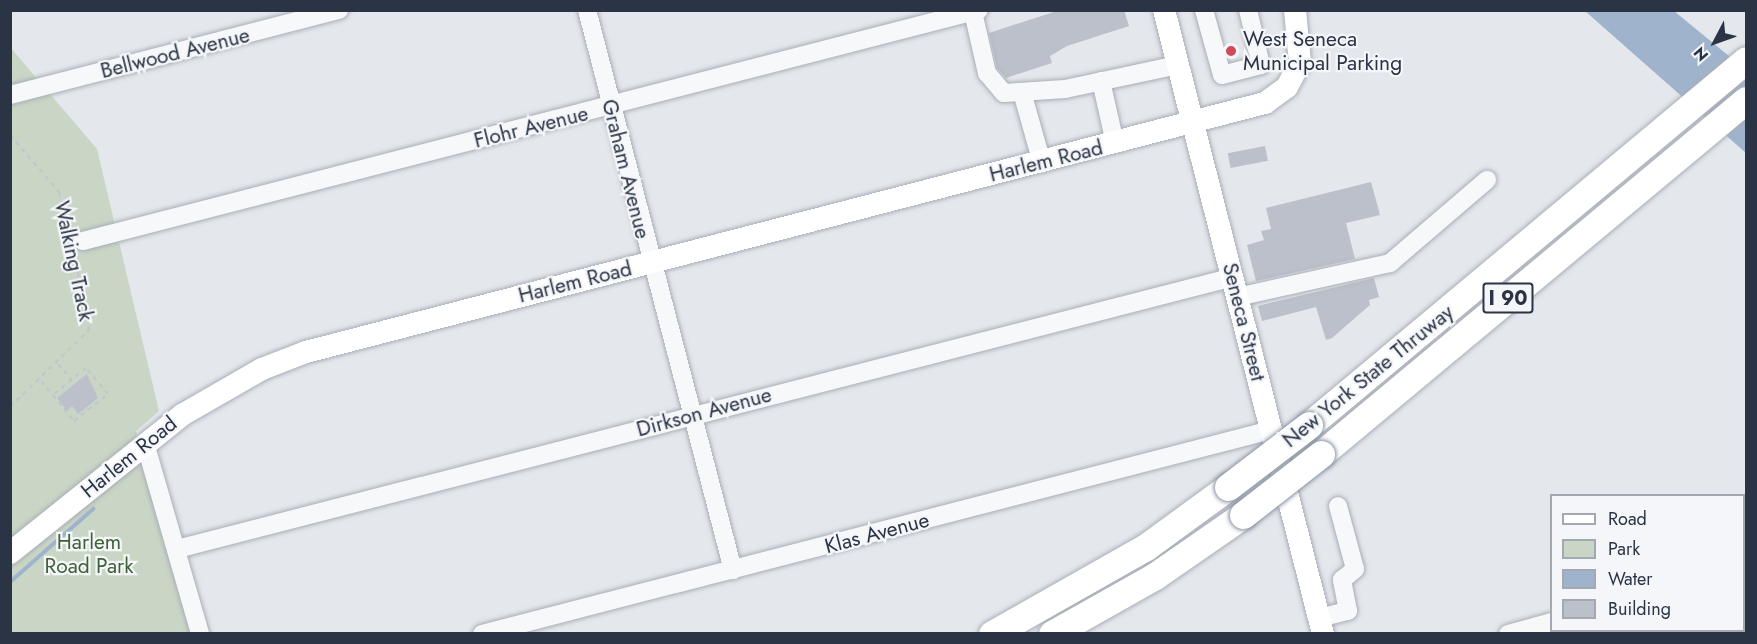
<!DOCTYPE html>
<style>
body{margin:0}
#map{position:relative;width:1757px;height:644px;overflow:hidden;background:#e4e7ec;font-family:Jost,sans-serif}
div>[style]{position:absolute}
.green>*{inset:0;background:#c9d6c5}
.water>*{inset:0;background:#9fb4cc}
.stream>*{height:4px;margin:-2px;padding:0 2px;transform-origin:2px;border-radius:2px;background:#9fb4cc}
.building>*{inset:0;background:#bbc0ca;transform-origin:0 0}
.path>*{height:2px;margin-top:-1px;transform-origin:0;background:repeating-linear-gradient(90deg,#c2c5cb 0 4.5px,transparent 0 9px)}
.roads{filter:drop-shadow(0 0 2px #a9aeb7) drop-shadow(0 0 2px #a9aeb7)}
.minor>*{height:18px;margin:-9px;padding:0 9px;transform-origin:9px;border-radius:9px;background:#f7f8fa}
.major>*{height:22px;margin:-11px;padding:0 11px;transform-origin:11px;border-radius:11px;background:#fff}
.highway>*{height:27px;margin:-13.5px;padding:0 13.5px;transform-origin:13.5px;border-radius:13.5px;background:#fff}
.bridges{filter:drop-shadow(0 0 2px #8b94a3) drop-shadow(0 0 2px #8b94a3)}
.highway-bridge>*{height:27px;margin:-13.5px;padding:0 13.5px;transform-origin:13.5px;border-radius:13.5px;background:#fff}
.dots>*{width:16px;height:16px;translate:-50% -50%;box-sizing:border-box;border:3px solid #f4f6f9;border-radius:50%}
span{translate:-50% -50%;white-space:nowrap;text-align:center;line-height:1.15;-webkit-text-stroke:4.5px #f4f6f9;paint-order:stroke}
.shield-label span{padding:2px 4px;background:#f4f6f9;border:2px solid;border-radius:4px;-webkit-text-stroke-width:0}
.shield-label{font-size:20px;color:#2b3445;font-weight:700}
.poi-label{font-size:21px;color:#2b3445}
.left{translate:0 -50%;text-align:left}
.street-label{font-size:21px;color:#2b3445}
.park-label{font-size:21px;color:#3f6138}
.frame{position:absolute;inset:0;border:12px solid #2b3445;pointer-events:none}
.legend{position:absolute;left:1550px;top:494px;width:195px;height:138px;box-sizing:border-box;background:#f4f6f9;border:2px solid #a4a8b1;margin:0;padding:8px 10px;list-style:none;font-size:18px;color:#2b3445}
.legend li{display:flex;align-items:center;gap:12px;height:30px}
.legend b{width:30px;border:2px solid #a4a8b1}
.north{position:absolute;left:1685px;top:12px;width:60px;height:60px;-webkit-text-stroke:4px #f4f6f9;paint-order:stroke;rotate:229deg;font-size:16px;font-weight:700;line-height:24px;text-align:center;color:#2b3445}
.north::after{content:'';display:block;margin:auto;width:21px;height:27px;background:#2b3445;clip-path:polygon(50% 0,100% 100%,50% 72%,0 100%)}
</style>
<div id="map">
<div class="green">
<div style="clip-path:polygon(10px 47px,97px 149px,159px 411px,136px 431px,193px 633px,11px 633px)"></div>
</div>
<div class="water">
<div style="clip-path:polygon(1585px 11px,1674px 11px,1746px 70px,1746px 153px)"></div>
</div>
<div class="stream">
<div style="left:10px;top:582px;width:111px;rotate:-41.3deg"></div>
</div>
<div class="building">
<div style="clip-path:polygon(1060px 10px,1124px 10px,1129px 26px,1067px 46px,1050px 56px,1052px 63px,1006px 78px,997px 68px,989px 33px)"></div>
<div style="left:1265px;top:146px;width:15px;height:38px;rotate:79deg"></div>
<div style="clip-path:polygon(1371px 182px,1380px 215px,1346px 223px,1355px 259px,1256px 281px,1247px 245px,1264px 240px,1261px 231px,1271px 229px,1266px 208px)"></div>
<div style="clip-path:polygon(1374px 278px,1379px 297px,1369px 300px,1370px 305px,1332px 338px,1326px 340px,1316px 307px,1262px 321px,1258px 306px)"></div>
<div style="clip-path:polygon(87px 374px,98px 398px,78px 414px,72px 406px,67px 411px,57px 398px)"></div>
</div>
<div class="path">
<div style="left:10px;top:135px;width:75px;rotate:49.3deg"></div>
<div style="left:59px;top:192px;width:42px;rotate:75deg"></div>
<div style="left:58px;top:364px;width:21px;rotate:49deg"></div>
<div style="left:41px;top:381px;width:52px;rotate:50.5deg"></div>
<div style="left:74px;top:421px;width:43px;rotate:-38.5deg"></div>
<div style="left:108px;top:394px;width:34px;rotate:-130deg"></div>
<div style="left:86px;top:368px;width:43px;rotate:140.7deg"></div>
<div style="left:10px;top:407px;width:110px;rotate:-44.3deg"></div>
<div style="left:89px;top:330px;width:78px;rotate:-101deg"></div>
</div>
<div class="roads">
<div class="minor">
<div style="left:587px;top:10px;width:579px;rotate:75.39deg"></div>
<div style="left:1204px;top:10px;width:67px;rotate:74.5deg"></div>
<div style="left:1222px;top:75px;width:40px;rotate:-14.4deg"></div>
<div style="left:1261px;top:65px;width:57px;rotate:-103.3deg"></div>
<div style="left:973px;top:12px;width:63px;rotate:77.1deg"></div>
<div style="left:987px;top:73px;width:26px;rotate:50deg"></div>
<div style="left:1004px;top:93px;width:61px;rotate:-3.8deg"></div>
<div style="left:1065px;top:89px;width:116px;rotate:-12deg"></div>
<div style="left:1101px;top:81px;width:64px;rotate:77.3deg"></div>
<div style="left:1022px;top:92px;width:74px;rotate:74.3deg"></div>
<div style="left:10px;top:95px;width:340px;rotate:-14.5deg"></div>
<div style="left:83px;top:241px;width:925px;rotate:-14.46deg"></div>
<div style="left:1237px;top:297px;width:157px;rotate:-12.5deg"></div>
<div style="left:1390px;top:263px;width:128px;rotate:-40.6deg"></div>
<div style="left:145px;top:443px;width:199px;rotate:73.9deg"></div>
<div style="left:177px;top:549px;width:1090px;rotate:-14.44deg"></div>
<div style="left:1744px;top:573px;width:2px"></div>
<div style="left:1319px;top:618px;width:30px;rotate:-14deg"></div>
<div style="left:1348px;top:611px;width:32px;rotate:-101deg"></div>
<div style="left:1342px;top:580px;width:17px;rotate:-40deg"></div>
<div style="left:1355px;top:569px;width:65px;rotate:-105.1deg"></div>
<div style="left:482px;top:634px;width:815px;rotate:-14.5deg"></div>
<div style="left:1508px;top:634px;width:46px;rotate:-15.3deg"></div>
</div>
<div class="major">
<div style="left:1164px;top:10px;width:644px;rotate:75.7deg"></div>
<div style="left:10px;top:553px;width:221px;rotate:-38.7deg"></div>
<div style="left:182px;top:415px;width:92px;rotate:-29.9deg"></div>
<div style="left:262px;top:369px;width:47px;rotate:-21.1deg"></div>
<div style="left:306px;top:352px;width:991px;rotate:-14.56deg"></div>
<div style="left:1265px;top:103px;width:27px;rotate:-36deg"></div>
<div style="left:1287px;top:87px;width:27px;rotate:-62deg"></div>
<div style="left:1300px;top:63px;width:53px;rotate:-95.4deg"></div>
</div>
<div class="highway">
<div style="left:1309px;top:425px;width:569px;rotate:-39.87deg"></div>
<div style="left:1321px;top:454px;width:553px;rotate:-39.79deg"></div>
<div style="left:992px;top:634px;width:177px;rotate:-29.5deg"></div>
<div style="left:1146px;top:547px;width:102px;rotate:-36.2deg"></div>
<div style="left:1052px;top:634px;width:118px;rotate:-29.4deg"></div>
<div style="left:1155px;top:576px;width:107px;rotate:-34.7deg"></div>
</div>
</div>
<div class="bridges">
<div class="highway-bridge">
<div style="left:1228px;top:487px;width:102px;rotate:-37.4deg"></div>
<div style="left:1243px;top:515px;width:99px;rotate:-38deg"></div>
</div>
</div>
<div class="dots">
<div style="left:1231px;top:51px;background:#d1495b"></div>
</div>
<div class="shield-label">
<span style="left:1508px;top:298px">I 90</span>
</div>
<div class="poi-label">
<span class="left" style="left:1243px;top:51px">West Seneca<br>Municipal Parking</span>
</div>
<div class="street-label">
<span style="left:175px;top:53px;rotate:-14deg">Bellwood Avenue</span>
<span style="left:531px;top:127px;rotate:-14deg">Flohr Avenue</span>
<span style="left:1046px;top:161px;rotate:-14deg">Harlem Road</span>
<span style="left:626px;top:169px;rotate:76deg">Graham Avenue</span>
<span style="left:74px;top:261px;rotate:78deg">Walking Track</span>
<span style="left:575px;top:282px;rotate:-14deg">Harlem Road</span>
<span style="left:1244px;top:322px;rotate:76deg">Seneca Street</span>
<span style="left:1368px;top:376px;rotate:-39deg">New York State Thruway</span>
<span style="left:704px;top:412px;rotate:-15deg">Dirkson Avenue</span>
<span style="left:129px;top:457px;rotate:-39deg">Harlem Road</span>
<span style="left:877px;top:533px;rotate:-15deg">Klas Avenue</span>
</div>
<div class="park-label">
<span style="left:89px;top:554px">Harlem<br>Road Park</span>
</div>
<div class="frame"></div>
<ul class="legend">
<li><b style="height:8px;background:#fff"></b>Road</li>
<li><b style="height:16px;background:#c9d6c5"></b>Park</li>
<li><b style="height:16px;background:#9fb4cc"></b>Water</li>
<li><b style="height:16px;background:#bbc0ca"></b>Building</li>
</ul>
<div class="north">N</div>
</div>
